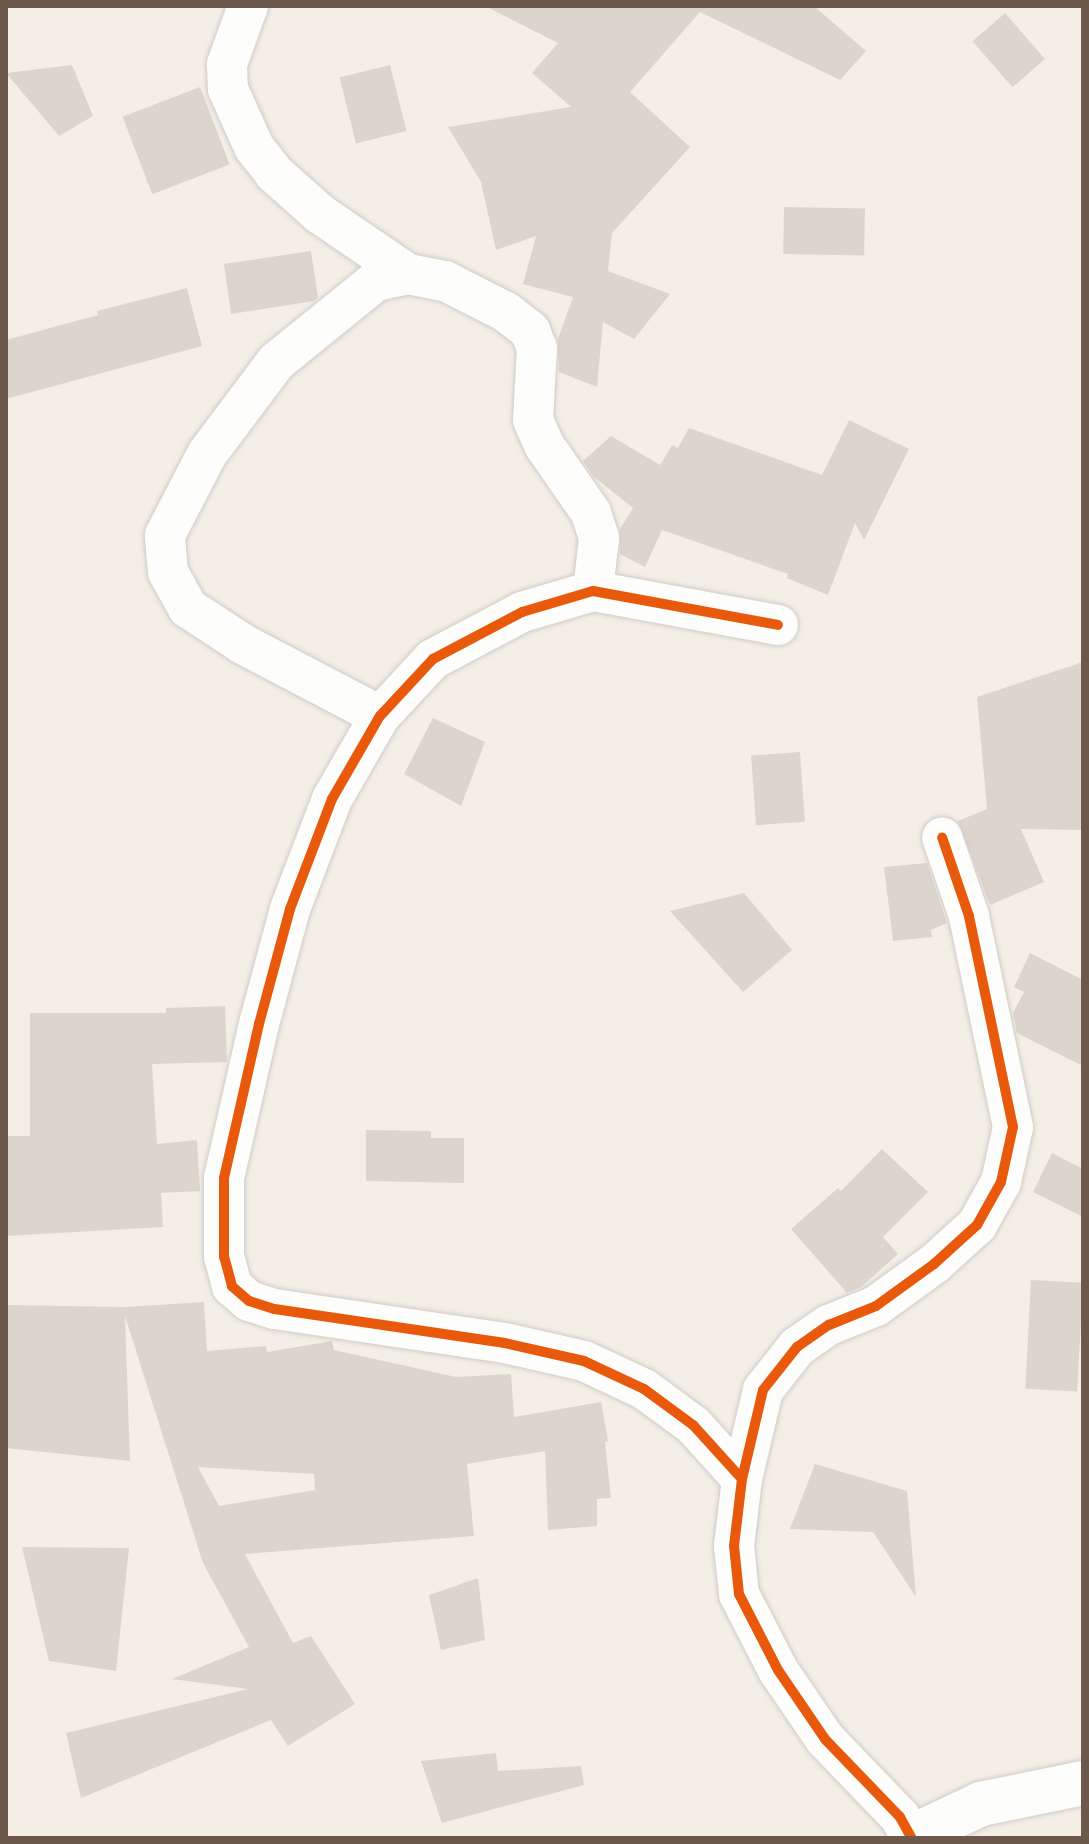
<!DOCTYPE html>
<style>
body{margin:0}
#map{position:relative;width:1089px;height:1844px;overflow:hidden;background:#f3efe7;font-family:Overpass,sans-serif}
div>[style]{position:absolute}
.building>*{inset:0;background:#dcd5cd;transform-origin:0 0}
.roads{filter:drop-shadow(0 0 2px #d1cbc4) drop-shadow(0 0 2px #d1cbc4)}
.minor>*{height:40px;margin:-20px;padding:0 20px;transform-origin:20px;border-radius:20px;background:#fdfdfb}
.tertiary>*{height:44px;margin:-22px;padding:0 22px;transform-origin:22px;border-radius:22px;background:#fdfdfb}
.cycleway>*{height:10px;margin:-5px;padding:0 5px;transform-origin:5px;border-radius:5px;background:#e8590c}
span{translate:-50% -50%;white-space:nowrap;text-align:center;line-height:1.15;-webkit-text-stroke:6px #fdf5e6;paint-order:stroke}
.frame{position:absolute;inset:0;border:8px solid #6d594b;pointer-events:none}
</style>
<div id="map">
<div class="building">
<div style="clip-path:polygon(485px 6px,814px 6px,866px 51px,840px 80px,700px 12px,630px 92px,690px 147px,612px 233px,608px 271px,670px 294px,634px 339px,603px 322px,597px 387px,559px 372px,558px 339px,573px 297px,523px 284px,536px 236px,496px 250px,481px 182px,448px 127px,571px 107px,532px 73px,558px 43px)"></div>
<div style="left:1005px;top:13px;width:61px;height:43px;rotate:49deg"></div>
<div style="clip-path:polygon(72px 65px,93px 116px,59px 136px,6px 73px)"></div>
<div style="left:390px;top:65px;width:68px;height:52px;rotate:76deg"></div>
<div style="left:200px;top:87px;width:83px;height:83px;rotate:69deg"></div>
<div style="left:784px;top:207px;width:81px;height:47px;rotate:1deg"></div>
<div style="clip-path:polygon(311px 251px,318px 298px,314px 301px,231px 314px,224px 264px)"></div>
<div style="clip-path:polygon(187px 288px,202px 346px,6px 399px,6px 340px,98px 315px,97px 311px)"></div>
<div style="clip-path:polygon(849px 420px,909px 449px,864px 540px,855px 523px,828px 595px,787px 578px,788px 574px,662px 530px,645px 567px,620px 554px,620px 529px,633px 508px,594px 477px,583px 461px,611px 436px,660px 465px,672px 445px,678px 448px,689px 428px,822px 475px)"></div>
<div style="clip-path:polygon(1083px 662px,1083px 830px,1021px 829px,1044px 882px,990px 905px,958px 821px,987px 809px,977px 697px)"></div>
<div style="clip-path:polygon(433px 718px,485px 742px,461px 806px,404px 774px)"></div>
<div style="left:800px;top:752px;width:70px;height:49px;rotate:86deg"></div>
<div style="clip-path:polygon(927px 863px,947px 923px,931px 930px,932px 937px,893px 941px,884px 867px)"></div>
<div style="clip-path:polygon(744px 893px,792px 950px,743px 992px,670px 911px)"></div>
<div style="clip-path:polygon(1030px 953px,1083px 980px,1083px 1066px,1017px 1033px,1013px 1013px,1024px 992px,1014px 987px)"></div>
<div style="clip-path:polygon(225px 1006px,227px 1062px,152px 1064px,157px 1144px,197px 1140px,200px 1191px,161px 1193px,163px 1227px,6px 1236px,6px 1136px,30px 1136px,30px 1013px,166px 1013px,166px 1008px)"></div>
<div style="clip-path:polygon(366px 1130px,431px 1131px,431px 1138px,464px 1138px,464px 1183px,366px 1181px)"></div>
<div style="clip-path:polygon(882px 1149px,928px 1192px,883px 1237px,898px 1254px,861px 1287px,847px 1293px,791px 1229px,838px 1188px,841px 1191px)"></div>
<div style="clip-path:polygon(1052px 1153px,1083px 1169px,1083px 1217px,1033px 1192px)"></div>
<div style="left:1031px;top:1280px;width:52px;height:109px;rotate:3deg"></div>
<div style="clip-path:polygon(evenodd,204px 1302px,207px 1351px,266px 1346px,267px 1352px,332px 1341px,334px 1350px,456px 1377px,511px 1374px,514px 1417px,601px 1402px,608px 1441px,605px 1442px,611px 1498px,597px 1499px,597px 1526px,548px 1530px,545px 1451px,467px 1464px,474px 1536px,245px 1554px,293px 1643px,311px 1636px,355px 1704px,288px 1746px,271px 1720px,81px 1798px,66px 1733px,248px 1689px,172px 1679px,249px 1647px,203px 1563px,125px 1316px,130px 1461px,6px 1448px,7px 1305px,125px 1307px,204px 1302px,198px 1467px,314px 1474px,315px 1490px,219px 1506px,198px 1467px)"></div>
<div style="clip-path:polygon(815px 1464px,907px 1491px,916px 1597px,873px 1532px,790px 1529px)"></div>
<div style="clip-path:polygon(22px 1547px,129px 1548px,116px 1671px,49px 1661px)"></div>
<div style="clip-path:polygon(478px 1578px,485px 1640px,441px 1650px,429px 1595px)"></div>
<div style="clip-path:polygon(496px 1753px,498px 1771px,581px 1766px,584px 1785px,442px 1823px,421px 1761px)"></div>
</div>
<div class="roads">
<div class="minor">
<div style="left:248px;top:6px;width:62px;rotate:109.9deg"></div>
<div style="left:227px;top:64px;width:25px;rotate:88deg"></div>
<div style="left:228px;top:89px;width:64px;rotate:65.9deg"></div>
<div style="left:254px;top:147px;width:33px;rotate:52deg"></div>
<div style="left:274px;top:173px;width:62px;rotate:41.7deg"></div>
<div style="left:320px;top:214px;width:107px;rotate:34.3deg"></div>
<div style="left:380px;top:716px;width:155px;rotate:-152.3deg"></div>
<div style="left:243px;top:644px;width:66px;rotate:-146.8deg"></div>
<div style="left:188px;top:608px;width:41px;rotate:-119.1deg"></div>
<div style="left:168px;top:572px;width:37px;rotate:-95deg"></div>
<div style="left:165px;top:535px;width:91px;rotate:-62.6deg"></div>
<div style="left:207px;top:454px;width:115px;rotate:-53.1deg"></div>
<div style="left:276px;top:362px;width:129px;rotate:-39deg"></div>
<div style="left:376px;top:281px;width:33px;rotate:-12deg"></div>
<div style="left:408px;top:274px;width:38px;rotate:11deg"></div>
<div style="left:445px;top:281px;width:68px;rotate:26.9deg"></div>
<div style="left:506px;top:312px;width:31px;rotate:38deg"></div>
<div style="left:530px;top:331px;width:18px;rotate:68deg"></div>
<div style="left:537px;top:348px;width:72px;rotate:93.2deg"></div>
<div style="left:533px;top:420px;width:27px;rotate:66deg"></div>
<div style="left:544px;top:445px;width:83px;rotate:55.3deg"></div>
<div style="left:591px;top:513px;width:26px;rotate:72deg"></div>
<div style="left:599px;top:538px;width:53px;rotate:96.5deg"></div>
<div style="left:742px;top:1479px;width:73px;rotate:-132.2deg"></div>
<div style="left:693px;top:1425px;width:61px;rotate:-143.7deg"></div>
<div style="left:644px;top:1389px;width:66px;rotate:-155deg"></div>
<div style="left:584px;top:1361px;width:81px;rotate:-167.2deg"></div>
<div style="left:505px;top:1343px;width:233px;rotate:-171.6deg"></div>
<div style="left:274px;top:1309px;width:26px;rotate:-162deg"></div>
<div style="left:249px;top:1301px;width:23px;rotate:-139deg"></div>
<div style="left:232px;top:1286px;width:30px;rotate:-105deg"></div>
<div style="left:224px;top:1257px;width:79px;rotate:-90deg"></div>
<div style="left:224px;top:1178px;width:158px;rotate:-77.2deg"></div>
<div style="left:259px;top:1024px;width:119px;rotate:-74.9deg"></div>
<div style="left:290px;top:909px;width:118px;rotate:-69.1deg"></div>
<div style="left:332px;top:799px;width:96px;rotate:-60deg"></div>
<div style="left:380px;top:716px;width:78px;rotate:-47.1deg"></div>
<div style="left:433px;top:659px;width:101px;rotate:-27.8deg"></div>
<div style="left:522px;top:612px;width:74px;rotate:-16.5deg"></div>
<div style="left:593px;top:591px;width:188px;rotate:10.4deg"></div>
<div style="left:911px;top:1837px;width:23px;rotate:-119deg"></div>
<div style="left:900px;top:1817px;width:108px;rotate:-133.9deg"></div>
<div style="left:825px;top:1739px;width:83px;rotate:-124.3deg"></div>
<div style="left:778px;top:1670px;width:85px;rotate:-117.2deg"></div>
<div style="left:739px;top:1594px;width:48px;rotate:-95.9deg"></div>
<div style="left:734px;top:1546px;width:67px;rotate:-83.2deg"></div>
<div style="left:742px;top:1479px;width:91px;rotate:-76.7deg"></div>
<div style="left:763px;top:1390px;width:55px;rotate:-51.7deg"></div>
<div style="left:797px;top:1347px;width:39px;rotate:-35deg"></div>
<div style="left:829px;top:1325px;width:51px;rotate:-22deg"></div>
<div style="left:876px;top:1306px;width:72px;rotate:-35.9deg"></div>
<div style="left:934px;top:1264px;width:58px;rotate:-42.2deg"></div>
<div style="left:977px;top:1225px;width:49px;rotate:-60.8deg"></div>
<div style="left:1001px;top:1182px;width:56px;rotate:-77.7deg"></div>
<div style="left:1013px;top:1127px;width:216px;rotate:-101.8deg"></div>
<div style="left:969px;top:916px;width:83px;rotate:-108.9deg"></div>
</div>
<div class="tertiary">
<div style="left:909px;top:1838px;width:80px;rotate:-25.3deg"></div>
<div style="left:981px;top:1804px;width:104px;rotate:-11.6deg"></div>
</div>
</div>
<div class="cycleway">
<div style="left:742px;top:1479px;width:73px;rotate:-132.2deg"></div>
<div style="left:693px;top:1425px;width:61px;rotate:-143.7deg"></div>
<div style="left:644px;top:1389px;width:66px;rotate:-155deg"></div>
<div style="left:584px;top:1361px;width:81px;rotate:-167.2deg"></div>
<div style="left:505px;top:1343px;width:233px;rotate:-171.6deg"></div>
<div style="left:274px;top:1309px;width:26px;rotate:-162deg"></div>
<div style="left:249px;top:1301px;width:23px;rotate:-139deg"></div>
<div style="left:232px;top:1286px;width:30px;rotate:-105deg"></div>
<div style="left:224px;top:1257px;width:79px;rotate:-90deg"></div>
<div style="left:224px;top:1178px;width:158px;rotate:-77.2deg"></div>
<div style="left:259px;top:1024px;width:119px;rotate:-74.9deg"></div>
<div style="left:290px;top:909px;width:118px;rotate:-69.1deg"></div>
<div style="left:332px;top:799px;width:96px;rotate:-60deg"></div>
<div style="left:380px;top:716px;width:78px;rotate:-47.1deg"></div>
<div style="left:433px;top:659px;width:101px;rotate:-27.8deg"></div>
<div style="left:522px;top:612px;width:74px;rotate:-16.5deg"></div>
<div style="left:593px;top:591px;width:188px;rotate:10.4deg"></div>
<div style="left:911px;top:1837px;width:23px;rotate:-119deg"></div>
<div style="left:900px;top:1817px;width:108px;rotate:-133.9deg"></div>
<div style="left:825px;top:1739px;width:83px;rotate:-124.3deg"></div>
<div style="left:778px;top:1670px;width:85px;rotate:-117.2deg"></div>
<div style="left:739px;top:1594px;width:48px;rotate:-95.9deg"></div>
<div style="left:734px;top:1546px;width:67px;rotate:-83.2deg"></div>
<div style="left:742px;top:1479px;width:91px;rotate:-76.7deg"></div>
<div style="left:763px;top:1390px;width:55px;rotate:-51.7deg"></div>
<div style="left:797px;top:1347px;width:39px;rotate:-35deg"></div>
<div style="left:829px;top:1325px;width:51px;rotate:-22deg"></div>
<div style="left:876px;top:1306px;width:72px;rotate:-35.9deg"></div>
<div style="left:934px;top:1264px;width:58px;rotate:-42.2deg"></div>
<div style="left:977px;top:1225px;width:49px;rotate:-60.8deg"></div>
<div style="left:1001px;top:1182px;width:56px;rotate:-77.7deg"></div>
<div style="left:1013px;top:1127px;width:216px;rotate:-101.8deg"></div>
<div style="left:969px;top:916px;width:83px;rotate:-108.9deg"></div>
</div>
<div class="frame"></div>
</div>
